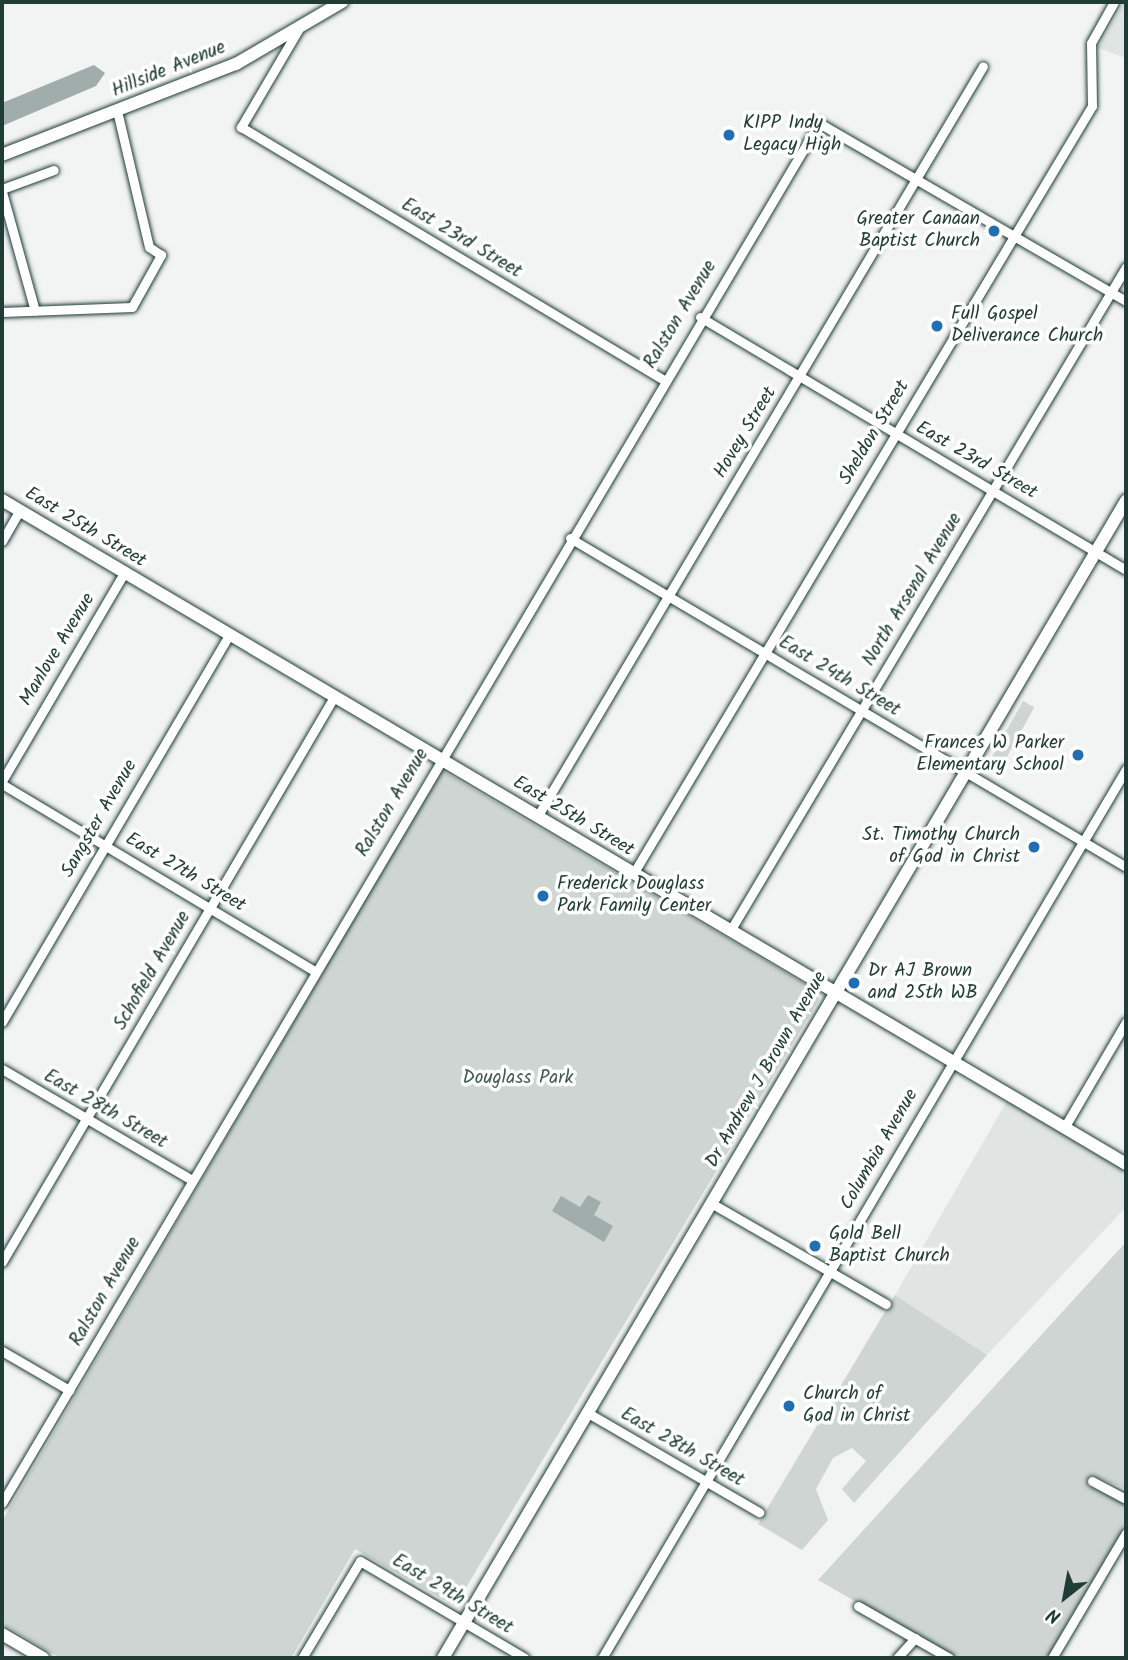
<!DOCTYPE html>
<style>
body{margin:0}
#map{position:relative;width:1128px;height:1660px;overflow:hidden;background:#f2f3f3;font-family:Kalam,sans-serif}
div>[style]{position:absolute}
.built>*{inset:0;background:#e0e4e3}
.green>*{inset:0;background:#ced5d3;transform-origin:0 0}
.water>*{inset:0;background:#a1adaa}
.roads{filter:drop-shadow(0 0 2px #1f3d34) drop-shadow(0 0 2px #1f3d34)}
.street>*{height:9px;margin:-4.5px;padding:0 4.5px;transform-origin:4.5px;border-radius:4.5px;background:#fff}
.secondary>*{height:12px;margin:-6px;padding:0 6px;transform-origin:6px;border-radius:6px;background:#fff}
.dots>*{width:19px;height:19px;translate:-50% -50%;box-sizing:border-box;border:4px solid #fff;border-radius:50%}
span{translate:-50% -50%;white-space:nowrap;text-align:center;line-height:1.15;-webkit-text-stroke:7px #fff;paint-order:stroke}
.street-label{font-size:19px;color:#1f3d34}
.poi-label{font-size:19px;color:#1f3d34}
.left{translate:0 -50%;text-align:left}
.right{translate:-100% -50%;text-align:right}
.park-label{font-size:19px;color:#425b54}
.frame{position:absolute;inset:0;border:4px solid #1f3d34;pointer-events:none}
.north{position:absolute;left:1030px;top:1562px;width:70px;height:70px;-webkit-text-stroke:5px #fff;paint-order:stroke;rotate:211deg;font-size:19px;font-weight:700;line-height:28px;text-align:center;color:#1f3d34}
.north::after{content:'';display:block;margin:auto;width:24px;height:32px;background:#1f3d34;clip-path:polygon(50% 0,100% 100%,50% 72%,0 100%)}
</style>
<div id="map">
<div class="built">
<div style="clip-path:polygon(1124px 2px,1126px 2px,1126px 58px,1098px 48px)"></div>
<div style="clip-path:polygon(1007px 1101px,1126px 1170px,1126px 1207px,987px 1355px,895px 1295px)"></div>
</div>
<div class="green">
<div style="left:1023px;top:701px;width:13px;height:65px;rotate:29deg"></div>
<div style="clip-path:polygon(441px 770px,817px 991px,819px 1000px,455px 1606px,355px 1549px,291px 1658px,60px 1658px,2px 1624px,2px 1521px)"></div>
<div style="clip-path:polygon(1126px 1242px,1126px 1489px,1094px 1476px,1088px 1486px,1126px 1504px,1126px 1525px,1047px 1658px,954px 1658px,818px 1580px)"></div>
<div style="clip-path:polygon(895px 1295px,987px 1355px,854px 1503px,842px 1489px,866px 1461px,852px 1448px,833px 1458px,816px 1489px,828px 1520px,802px 1550px,758px 1524px)"></div>
</div>
<div class="water">
<div style="clip-path:polygon(94px 65px,105px 73px,96px 86px,2px 126px,2px 103px)"></div>
<div style="clip-path:polygon(588px 1195px,601px 1202px,594px 1215px,613px 1226px,604px 1242px,552px 1211px,561px 1196px,580px 1207px)"></div>
</div>
<div class="roads">
<div class="street">
<div style="left:298px;top:30px;width:113px;rotate:120.4deg"></div>
<div style="left:241px;top:127px;width:492px;rotate:30.9deg"></div>
<div style="left:2px;top:189px;width:55px;rotate:-20.1deg"></div>
<div style="left:2px;top:192px;width:123px;rotate:74.5deg"></div>
<div style="left:2px;top:312px;width:130px;rotate:-2.2deg"></div>
<div style="left:132px;top:307px;width:60px;rotate:-60.9deg"></div>
<div style="left:161px;top:255px;width:14px;rotate:-146deg"></div>
<div style="left:149px;top:247px;width:140px;rotate:-103.2deg"></div>
<div style="left:700px;top:317px;width:495px;rotate:30.7deg"></div>
<div style="left:570px;top:538px;width:646px;rotate:30.61deg"></div>
<div style="left:2px;top:541px;width:34px;rotate:-60deg"></div>
<div style="left:2px;top:781px;width:241px;rotate:-59.6deg"></div>
<div style="left:2px;top:784px;width:364px;rotate:30.9deg"></div>
<div style="left:537px;top:817px;width:873px;rotate:-59.29deg"></div>
<div style="left:633px;top:874px;width:895px;rotate:-59.14deg"></div>
<div style="left:1092px;top:106px;width:63px;rotate:-90.9deg"></div>
<div style="left:1091px;top:43px;width:47px;rotate:-60.7deg"></div>
<div style="left:730px;top:931px;width:773px;rotate:-59.19deg"></div>
<div style="left:2px;top:1022px;width:449px;rotate:-59.6deg"></div>
<div style="left:2px;top:1069px;width:220px;rotate:30.3deg"></div>
<div style="left:1064px;top:1128px;width:123px;rotate:-59.7deg"></div>
<div style="left:711px;top:1203px;width:202px;rotate:30deg"></div>
<div style="left:2px;top:1262px;width:655px;rotate:-59.56deg"></div>
<div style="left:2px;top:1351px;width:78px;rotate:30.2deg"></div>
<div style="left:588px;top:1413px;width:198px;rotate:30.1deg"></div>
<div style="left:1092px;top:1481px;width:38px;rotate:28deg"></div>
<div style="left:2px;top:1503px;width:1604px;rotate:-59.37deg"></div>
<div style="left:819px;top:123px;width:355px;rotate:30.1deg"></div>
<div style="left:858px;top:1606px;width:105px;rotate:29.7deg"></div>
<div style="left:302px;top:1658px;width:113px;rotate:-59.1deg"></div>
<div style="left:360px;top:1561px;width:191px;rotate:30.5deg"></div>
<div style="left:602px;top:1658px;width:1032px;rotate:-59.48deg"></div>
<div style="left:897px;top:1658px;width:27px;rotate:-48deg"></div>
<div style="left:1052px;top:1658px;width:145px;rotate:-59.4deg"></div>
</div>
<div class="secondary">
<div style="left:2px;top:155px;width:251px;rotate:-21.3deg"></div>
<div style="left:236px;top:64px;width:123px;rotate:-30.3deg"></div>
<div style="left:2px;top:500px;width:1305px;rotate:30.57deg"></div>
<div style="left:2px;top:1634px;width:48px;rotate:30.3deg"></div>
<div style="left:443px;top:1658px;width:1344px;rotate:-59.45deg"></div>
</div>
</div>
<div class="dots">
<div style="left:729px;top:135px;background:#1f6fb2"></div>
<div style="left:994px;top:231px;background:#1f6fb2"></div>
<div style="left:937px;top:326px;background:#1f6fb2"></div>
<div style="left:1078px;top:755px;background:#1f6fb2"></div>
<div style="left:1034px;top:847px;background:#1f6fb2"></div>
<div style="left:543px;top:896px;background:#1f6fb2"></div>
<div style="left:854px;top:983px;background:#1f6fb2"></div>
<div style="left:815px;top:1246px;background:#1f6fb2"></div>
<div style="left:789px;top:1406px;background:#1f6fb2"></div>
</div>
<div class="street-label">
<span style="left:169px;top:70px;rotate:-22deg">Hillside Avenue</span>
<span style="left:461px;top:239px;rotate:31deg">East 23rd Street</span>
<span style="left:681px;top:315px;rotate:-59deg">Ralston Avenue</span>
<span style="left:746px;top:433px;rotate:-59deg">Hovey Street</span>
<span style="left:875px;top:433px;rotate:-59deg">Sheldon Street</span>
<span style="left:976px;top:461px;rotate:30deg">East 23rd Street</span>
<span style="left:85px;top:528px;rotate:31deg">East 25th Street</span>
<span style="left:913px;top:590px;rotate:-59deg">North Arsenal Avenue</span>
<span style="left:58px;top:650px;rotate:-59deg">Manlove Avenue</span>
<span style="left:839px;top:677px;rotate:31deg">East 24th Street</span>
<span style="left:393px;top:803px;rotate:-59deg">Ralston Avenue</span>
<span style="left:573px;top:817px;rotate:31deg">East 25th Street</span>
<span style="left:100px;top:819px;rotate:-60deg">Sangster Avenue</span>
<span style="left:185px;top:873px;rotate:31deg">East 27th Street</span>
<span style="left:153px;top:971px;rotate:-60deg">Schofield Avenue</span>
<span style="left:767px;top:1070px;rotate:-60deg">Dr Andrew J Brown Avenue</span>
<span style="left:105px;top:1110px;rotate:30deg">East 28th Street</span>
<span style="left:880px;top:1150px;rotate:-60deg">Columbia Avenue</span>
<span style="left:106px;top:1292px;rotate:-60deg">Ralston Avenue</span>
<span style="left:682px;top:1448px;rotate:30deg">East 28th Street</span>
<span style="left:452px;top:1595px;rotate:31deg">East 29th Street</span>
</div>
<div class="poi-label">
<span class="left" style="left:743px;top:135px">KIPP Indy<br>Legacy High</span>
<span class="right" style="left:980px;top:231px">Greater Canaan<br>Baptist Church</span>
<span class="left" style="left:951px;top:326px">Full Gospel<br>Deliverance Church</span>
<span class="right" style="left:1064px;top:755px">Frances W Parker<br>Elementary School</span>
<span class="right" style="left:1020px;top:847px">St. Timothy Church<br>of God in Christ</span>
<span class="left" style="left:557px;top:896px">Frederick Douglass<br>Park Family Center</span>
<span class="left" style="left:868px;top:983px">Dr AJ Brown<br>and 25th WB</span>
<span class="left" style="left:829px;top:1246px">Gold Bell<br>Baptist Church</span>
<span class="left" style="left:803px;top:1406px">Church of<br>God in Christ</span>
</div>
<div class="park-label">
<span style="left:518px;top:1079px">Douglass Park</span>
</div>
<div class="frame"></div>
<div class="north">N</div>
</div>
